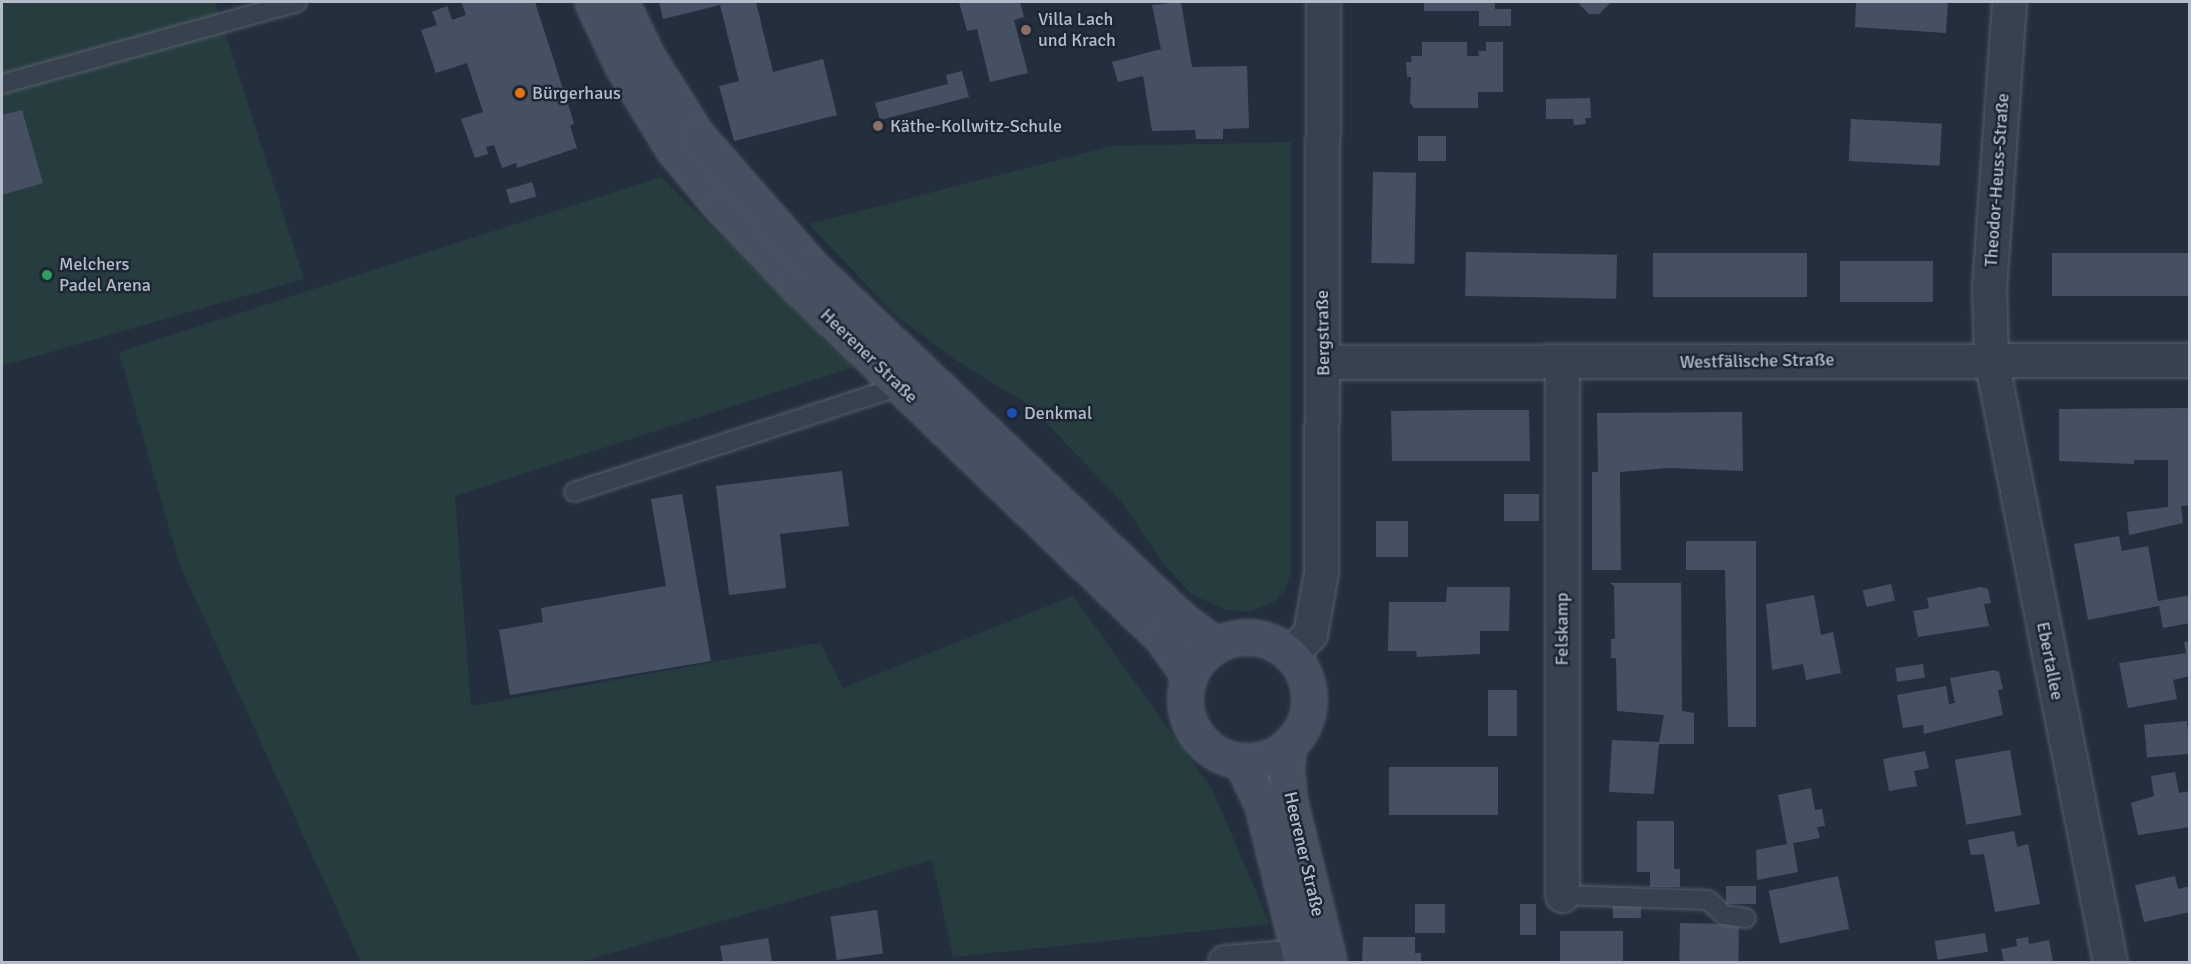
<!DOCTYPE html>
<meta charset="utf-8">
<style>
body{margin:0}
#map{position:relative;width:2191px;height:964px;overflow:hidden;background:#242f3e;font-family:Signika,sans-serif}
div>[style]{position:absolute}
.green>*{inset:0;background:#263c3f}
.building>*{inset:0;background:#455162;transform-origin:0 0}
.roads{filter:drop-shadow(0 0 2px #565f6c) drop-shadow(0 0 2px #565f6c)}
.lane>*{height:18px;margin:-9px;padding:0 9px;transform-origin:9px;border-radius:9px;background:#38414e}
.street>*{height:33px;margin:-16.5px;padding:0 16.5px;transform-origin:16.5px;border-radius:16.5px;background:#38414e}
.secondary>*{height:33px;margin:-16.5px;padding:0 16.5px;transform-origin:16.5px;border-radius:16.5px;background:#465061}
.secondary>.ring{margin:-16.5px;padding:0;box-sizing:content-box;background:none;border:33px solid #465061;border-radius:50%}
.dots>*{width:16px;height:16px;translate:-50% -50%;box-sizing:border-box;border:3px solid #1d2633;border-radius:50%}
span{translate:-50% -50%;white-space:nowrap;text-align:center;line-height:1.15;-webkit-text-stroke:5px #1d2633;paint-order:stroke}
.poi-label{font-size:18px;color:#b4bcc9}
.left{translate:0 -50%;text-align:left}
.street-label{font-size:18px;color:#b4bcc9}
.frame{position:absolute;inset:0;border:3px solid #b4bcc9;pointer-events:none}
</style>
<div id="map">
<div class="green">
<div style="clip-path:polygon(2px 2px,221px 2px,216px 4px,304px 279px,2px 366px)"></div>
<div style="clip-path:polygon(1291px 142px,1291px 573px,1284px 591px,1275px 601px,1250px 612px,1226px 610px,1191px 594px,1164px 564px,1121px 501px,1029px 405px,954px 359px,895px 315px,809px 224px,1112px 146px)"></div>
<div style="clip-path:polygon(661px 177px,854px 367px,455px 496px,471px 706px,820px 643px,843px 688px,1073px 596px,1212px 789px,1270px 924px,953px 957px,932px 860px,581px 962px,361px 962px,179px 563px,119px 352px)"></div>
</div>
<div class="building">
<div style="clip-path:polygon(461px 2px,535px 2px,574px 123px,570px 126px,577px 148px,517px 168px,516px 163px,502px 168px,494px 145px,486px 147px,488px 154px,475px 158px,461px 119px,483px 112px,467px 63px,436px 73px,421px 30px,437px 25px,432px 12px,447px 6px,452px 20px,466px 15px)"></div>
<div style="clip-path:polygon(659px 2px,756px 2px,773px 72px,823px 59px,837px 115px,734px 141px,719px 86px,739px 81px,720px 5px,663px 19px)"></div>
<div style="clip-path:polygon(959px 2px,1020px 2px,1024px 17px,1014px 20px,1028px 73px,990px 82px,977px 29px,967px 31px)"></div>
<div style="clip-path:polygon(1181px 2px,1192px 67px,1247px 66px,1249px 128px,1223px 129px,1223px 139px,1196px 139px,1195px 130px,1152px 131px,1143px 76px,1118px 82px,1112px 62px,1161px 49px,1152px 5px)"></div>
<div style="clip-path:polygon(1424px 2px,1495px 2px,1495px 9px,1511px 9px,1511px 26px,1479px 26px,1479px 11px,1424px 11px)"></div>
<div style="clip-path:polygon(1577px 2px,1611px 2px,1599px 14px,1589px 14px)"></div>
<div style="clip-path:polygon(1856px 2px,1948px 2px,1946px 33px,1855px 27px)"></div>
<div style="clip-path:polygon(1422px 42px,1467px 42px,1467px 56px,1479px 56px,1478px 51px,1486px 51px,1486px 42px,1503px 42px,1503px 92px,1478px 92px,1478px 108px,1414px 108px,1410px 103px,1411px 77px,1407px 77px,1406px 62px,1412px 62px,1411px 56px,1422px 56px)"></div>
<div style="clip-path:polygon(962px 71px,969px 97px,880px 120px,875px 103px,948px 84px,946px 75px)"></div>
<div style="clip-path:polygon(1590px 98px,1591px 118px,1585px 118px,1586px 124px,1574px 125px,1573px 119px,1546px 119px,1546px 99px)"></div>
<div style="clip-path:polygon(22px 110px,43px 183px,2px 195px,2px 115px)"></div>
<div style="left:1851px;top:119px;width:91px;height:42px;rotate:3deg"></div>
<div style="left:1446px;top:136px;width:25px;height:28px;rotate:90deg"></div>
<div style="left:1373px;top:172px;width:43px;height:91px;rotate:1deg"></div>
<div style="left:532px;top:182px;width:15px;height:27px;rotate:74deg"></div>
<div style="left:1466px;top:252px;width:151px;height:44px;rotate:1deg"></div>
<div style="left:1653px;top:253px;width:154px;height:44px"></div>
<div style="left:2190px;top:253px;width:43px;height:138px;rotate:90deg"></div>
<div style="left:1933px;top:261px;width:41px;height:93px;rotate:90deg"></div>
<div style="clip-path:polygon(2190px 408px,2190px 505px,2181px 506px,2183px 523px,2129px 535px,2127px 512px,2168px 507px,2168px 460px,2134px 460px,2134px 464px,2059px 461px,2059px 409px)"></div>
<div style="clip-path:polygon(1477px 410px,1529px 410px,1530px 461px,1392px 461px,1391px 411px)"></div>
<div style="clip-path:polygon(1742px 412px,1743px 471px,1670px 468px,1620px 472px,1621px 570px,1592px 570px,1592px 472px,1598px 472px,1597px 413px)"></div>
<div style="clip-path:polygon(842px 471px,849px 526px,780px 534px,786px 588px,729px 595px,716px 486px)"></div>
<div style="clip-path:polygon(682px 494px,711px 661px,510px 695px,499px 630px,543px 622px,541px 608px,666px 586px,651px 499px)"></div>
<div style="left:1504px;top:494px;width:35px;height:27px"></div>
<div style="left:1376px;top:521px;width:32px;height:36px"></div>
<div style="clip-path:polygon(2119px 536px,2122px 551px,2148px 546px,2158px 601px,2190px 595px,2190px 623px,2163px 628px,2159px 606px,2088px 620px,2074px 544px)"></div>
<div style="clip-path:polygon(1686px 541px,1756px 541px,1756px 727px,1728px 727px,1725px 570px,1686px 570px)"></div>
<div style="clip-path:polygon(1610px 583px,1681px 583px,1682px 711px,1694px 713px,1694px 744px,1659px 744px,1654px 794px,1609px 792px,1612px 740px,1659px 742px,1664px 715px,1617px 711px,1616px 658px,1611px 658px,1611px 639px,1615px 639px,1614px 586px)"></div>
<div style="left:1891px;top:584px;width:17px;height:29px;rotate:77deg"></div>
<div style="clip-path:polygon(1447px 587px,1510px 587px,1509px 631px,1480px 631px,1480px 654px,1417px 657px,1416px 651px,1388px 651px,1389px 602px,1446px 602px)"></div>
<div style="clip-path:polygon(1981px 587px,1988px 589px,1991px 603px,1984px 604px,1989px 626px,1918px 637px,1913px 611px,1929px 608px,1927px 598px)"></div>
<div style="clip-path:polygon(1814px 595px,1821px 635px,1833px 632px,1841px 673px,1806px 680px,1803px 664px,1772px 670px,1766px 604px)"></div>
<div style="clip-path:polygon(2190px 641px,2190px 676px,2173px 680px,2177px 699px,2128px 708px,2119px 663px,2186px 653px,2184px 642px)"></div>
<div style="left:1923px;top:664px;width:14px;height:28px;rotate:82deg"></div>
<div style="clip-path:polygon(1994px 670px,1999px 672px,2003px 689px,1998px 690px,2003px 715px,1924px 734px,1923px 725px,1903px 728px,1897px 695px,1946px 686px,1949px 704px,1955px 703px,1950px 678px)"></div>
<div style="left:1488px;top:690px;width:29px;height:46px"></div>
<div style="left:2187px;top:721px;width:33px;height:43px;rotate:85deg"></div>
<div style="left:2010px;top:750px;width:66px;height:56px;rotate:80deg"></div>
<div style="clip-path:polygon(1925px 751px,1929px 768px,1914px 771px,1917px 786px,1889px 791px,1883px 759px)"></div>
<div style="left:1389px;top:767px;width:109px;height:48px"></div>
<div style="clip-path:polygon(2175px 772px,2179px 793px,2190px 791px,2190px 827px,2138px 835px,2131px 803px,2154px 796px,2151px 776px)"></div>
<div style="clip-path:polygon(1811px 788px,1815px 810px,1822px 809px,1825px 826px,1817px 827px,1820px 838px,1793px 843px,1798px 872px,1757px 880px,1756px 850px,1787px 844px,1778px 795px)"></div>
<div style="clip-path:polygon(1637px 821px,1674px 821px,1674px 869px,1680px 869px,1680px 887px,1650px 887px,1650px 872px,1637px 872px)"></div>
<div style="clip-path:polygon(2014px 831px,2017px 847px,2028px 844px,2040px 904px,1995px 912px,1984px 854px,1971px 855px,1968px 840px)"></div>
<div style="left:1838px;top:876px;width:54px;height:71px;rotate:78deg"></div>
<div style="clip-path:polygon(2175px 876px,2178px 889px,2190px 886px,2190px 912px,2144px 922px,2135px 885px)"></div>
<div style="left:1756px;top:886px;width:18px;height:30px;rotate:90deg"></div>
<div style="left:1415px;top:904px;width:30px;height:29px"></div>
<div style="left:1520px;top:904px;width:16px;height:31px"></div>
<div style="left:1613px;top:904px;width:28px;height:14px"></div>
<div style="left:877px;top:910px;width:44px;height:47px;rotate:82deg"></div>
<div style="left:1680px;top:923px;width:59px;height:39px;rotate:1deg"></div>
<div style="left:1623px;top:931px;width:31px;height:63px;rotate:90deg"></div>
<div style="left:1985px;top:933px;width:19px;height:51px;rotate:81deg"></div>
<div style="clip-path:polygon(1363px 937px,1415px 937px,1415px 953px,1421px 953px,1421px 962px,1362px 962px)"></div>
<div style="clip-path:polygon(2028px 937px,2029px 944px,2049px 940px,2053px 962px,2004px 962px,2001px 949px,2017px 946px,2016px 939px)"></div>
<div style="clip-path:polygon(768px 938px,772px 962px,723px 962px,720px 946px)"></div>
</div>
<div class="roads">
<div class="lane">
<div style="left:2px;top:84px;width:306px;rotate:-15.5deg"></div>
<div style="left:574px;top:492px;width:343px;rotate:-18deg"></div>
<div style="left:1562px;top:895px;width:146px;rotate:2deg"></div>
<div style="left:1708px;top:900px;width:22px;rotate:43deg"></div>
<div style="left:1724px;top:915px;width:22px;rotate:8deg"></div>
</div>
<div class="street">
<div style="left:2009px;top:2px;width:285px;rotate:94deg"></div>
<div style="left:1989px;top:286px;width:73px;rotate:88.4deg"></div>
<div style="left:1991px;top:359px;width:615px;rotate:78.84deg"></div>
<div style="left:1324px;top:362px;width:866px;rotate:-0.13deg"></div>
<div style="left:1290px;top:654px;width:28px;rotate:-45deg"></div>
<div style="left:1310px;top:634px;width:63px;rotate:-79.9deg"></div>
<div style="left:1321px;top:572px;width:570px;rotate:-89.8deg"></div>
<div style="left:1562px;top:895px;width:532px;rotate:-90deg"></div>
<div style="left:1225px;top:962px;width:74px;rotate:-4.6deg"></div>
</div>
<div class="secondary">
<div style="left:592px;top:2px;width:74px;rotate:64.5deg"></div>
<div style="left:624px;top:69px;width:94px;rotate:58.5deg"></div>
<div style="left:673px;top:149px;width:77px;rotate:50.3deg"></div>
<div style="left:722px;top:208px;width:107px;rotate:46.1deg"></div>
<div style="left:796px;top:285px;width:510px;rotate:43.97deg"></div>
<div style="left:1163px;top:639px;width:45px;rotate:54.9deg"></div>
<div style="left:621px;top:2px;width:60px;rotate:64.3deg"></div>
<div style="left:647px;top:56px;width:92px;rotate:57.9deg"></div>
<div style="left:696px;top:134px;width:176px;rotate:48.9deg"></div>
<div style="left:812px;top:267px;width:511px;rotate:43.65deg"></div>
<div style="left:1182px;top:620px;width:42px;rotate:36.3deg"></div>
<div class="ring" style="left:1185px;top:637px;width:91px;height:91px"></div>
<div style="left:1289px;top:744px;width:25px;rotate:97deg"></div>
<div style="left:1286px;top:769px;width:30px;rotate:84deg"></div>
<div style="left:1289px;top:799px;width:168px;rotate:76.2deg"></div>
<div style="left:1241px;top:761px;width:48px;rotate:64deg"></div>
<div style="left:1262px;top:804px;width:163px;rotate:76.1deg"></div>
</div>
</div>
<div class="dots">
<div style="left:1026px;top:30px;background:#8d6e63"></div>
<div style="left:520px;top:93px;background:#e8710a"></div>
<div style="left:878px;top:126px;background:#8d6e63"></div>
<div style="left:47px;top:275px;background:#2e9e5b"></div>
<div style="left:1012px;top:413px;background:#1a4fb4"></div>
</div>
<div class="poi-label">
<span class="left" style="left:1038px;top:30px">Villa Lach<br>und Krach</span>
<span class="left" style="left:532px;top:93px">Bürgerhaus</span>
<span class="left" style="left:890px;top:126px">Käthe-Kollwitz-Schule</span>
<span class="left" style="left:59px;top:275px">Melchers<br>Padel Arena</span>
<span class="left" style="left:1024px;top:413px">Denkmal</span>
</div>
<div class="street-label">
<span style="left:1997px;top:180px;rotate:-86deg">Theodor-Heuss-Straße</span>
<span style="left:1323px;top:333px;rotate:-91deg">Bergstraße</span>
<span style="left:869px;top:356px;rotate:44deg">Heerener Straße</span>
<span style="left:1757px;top:361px;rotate:-1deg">Westfälische Straße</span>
<span style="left:1562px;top:629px;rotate:-90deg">Felskamp</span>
<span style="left:2050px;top:661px;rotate:79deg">Ebertallee</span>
<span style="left:1304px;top:854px;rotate:77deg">Heerener Straße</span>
</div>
<div class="frame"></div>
</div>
